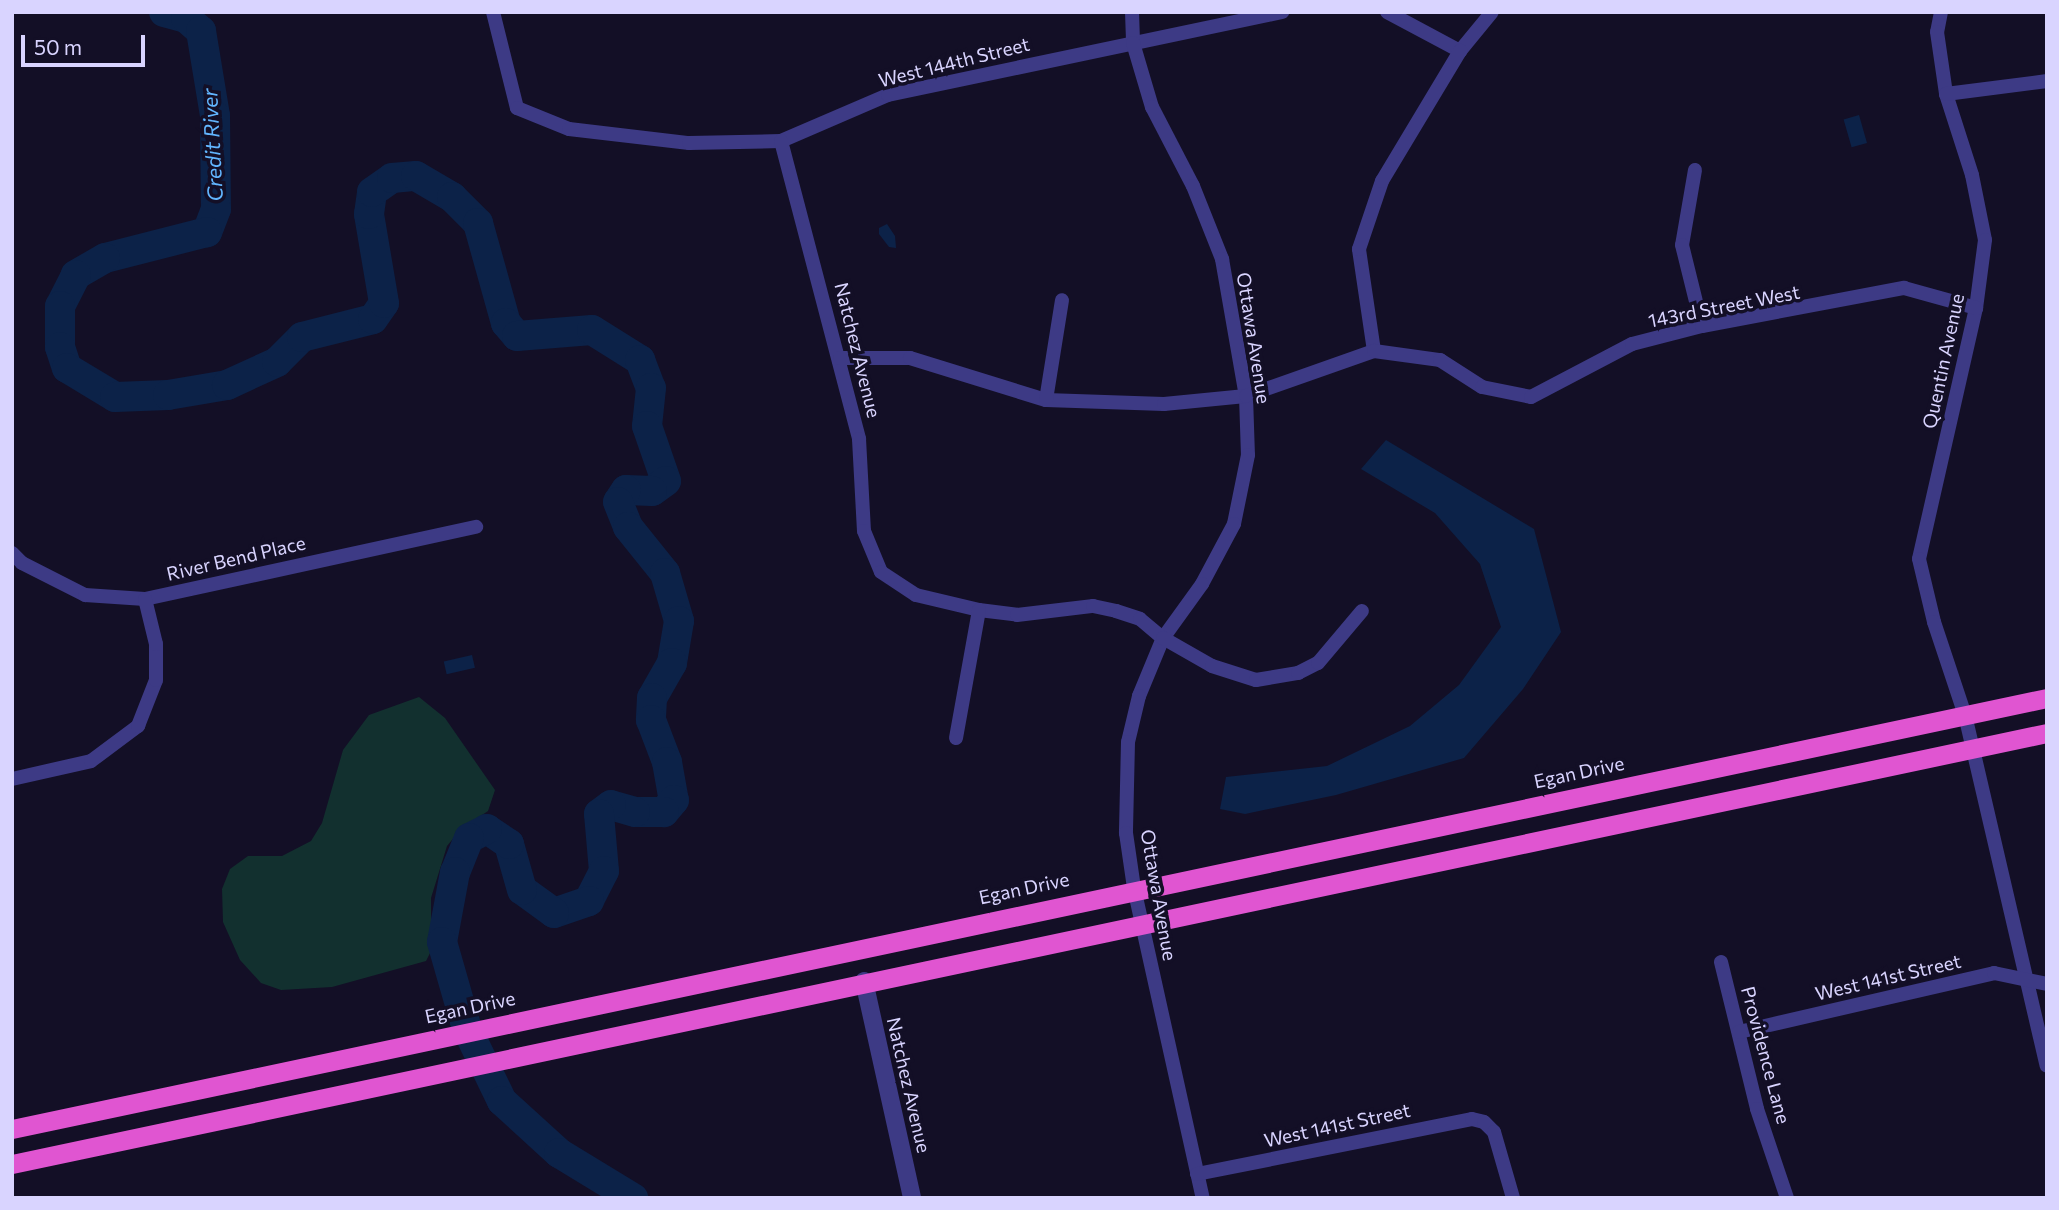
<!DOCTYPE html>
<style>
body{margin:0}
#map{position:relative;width:2059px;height:1210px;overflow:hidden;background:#130f26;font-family:Commissioner,sans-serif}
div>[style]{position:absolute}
.green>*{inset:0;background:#12302f}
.water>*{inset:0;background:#0c2248;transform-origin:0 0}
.river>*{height:30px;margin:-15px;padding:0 15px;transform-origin:15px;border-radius:15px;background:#0c2248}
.minor>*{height:14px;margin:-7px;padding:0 7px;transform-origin:7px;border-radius:7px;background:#3d3a85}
.tertiary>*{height:18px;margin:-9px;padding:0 9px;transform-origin:9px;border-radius:9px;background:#3d3a85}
.trunk>*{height:19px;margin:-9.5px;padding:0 9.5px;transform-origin:9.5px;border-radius:9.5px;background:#e055d1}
span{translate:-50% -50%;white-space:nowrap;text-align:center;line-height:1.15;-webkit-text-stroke:7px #130f26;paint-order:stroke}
.street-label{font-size:19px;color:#d9d4ff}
.water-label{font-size:21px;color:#62b6ff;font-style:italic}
.frame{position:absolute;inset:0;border:14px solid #d9d4ff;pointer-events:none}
.scale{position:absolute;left:21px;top:35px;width:124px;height:32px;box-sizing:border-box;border:4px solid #d9d4ff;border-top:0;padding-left:9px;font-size:21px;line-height:24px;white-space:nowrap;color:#d9d4ff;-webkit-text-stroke:5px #130f26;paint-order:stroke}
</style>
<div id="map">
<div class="green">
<div style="clip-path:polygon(419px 697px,445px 718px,495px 790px,488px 811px,461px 829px,447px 846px,431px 898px,431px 951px,426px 961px,332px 987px,281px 990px,261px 983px,240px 960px,223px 922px,222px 889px,230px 869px,248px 856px,282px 856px,311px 841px,322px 823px,343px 750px,369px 715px)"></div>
</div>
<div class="water">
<div style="left:1859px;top:115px;width:29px;height:16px;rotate:74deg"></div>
<div style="clip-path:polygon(887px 224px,895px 236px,896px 248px,889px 247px,879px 234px,879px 228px)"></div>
<div style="clip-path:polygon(1386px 440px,1534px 529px,1561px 632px,1523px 689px,1464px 758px,1336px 795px,1245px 814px,1220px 809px,1226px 777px,1327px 766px,1410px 726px,1459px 685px,1501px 627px,1480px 564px,1435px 513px,1361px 469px)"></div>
<div style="left:472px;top:655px;width:13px;height:29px;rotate:77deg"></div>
</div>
<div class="river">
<div style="left:164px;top:12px;width:23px;rotate:15deg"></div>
<div style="left:186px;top:18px;width:20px;rotate:41deg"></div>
<div style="left:201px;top:31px;width:86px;rotate:80.6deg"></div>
<div style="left:215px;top:116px;width:93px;rotate:89.4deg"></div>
<div style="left:216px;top:209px;width:25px;rotate:111deg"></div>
<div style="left:207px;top:232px;width:105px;rotate:165.7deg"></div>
<div style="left:105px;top:258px;width:34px;rotate:150deg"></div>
<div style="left:76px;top:275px;width:35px;rotate:117deg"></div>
<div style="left:60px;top:306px;width:41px;rotate:90deg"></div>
<div style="left:60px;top:347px;width:22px;rotate:72deg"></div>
<div style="left:67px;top:368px;width:56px;rotate:31.1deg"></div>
<div style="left:115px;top:397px;width:53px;rotate:-2.2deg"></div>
<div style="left:168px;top:395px;width:60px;rotate:-9.6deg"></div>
<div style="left:227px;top:385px;width:55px;rotate:-24.7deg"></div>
<div style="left:277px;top:362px;width:35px;rotate:-45deg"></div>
<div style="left:302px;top:337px;width:73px;rotate:-14.2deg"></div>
<div style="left:373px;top:319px;width:19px;rotate:-55deg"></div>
<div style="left:384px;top:303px;width:90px;rotate:-99.6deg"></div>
<div style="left:369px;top:214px;width:22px;rotate:-82deg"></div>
<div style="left:372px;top:192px;width:24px;rotate:-35deg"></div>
<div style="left:392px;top:178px;width:24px;rotate:-5deg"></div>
<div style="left:416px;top:176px;width:42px;rotate:30.3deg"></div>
<div style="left:452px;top:197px;width:37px;rotate:45deg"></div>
<div style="left:478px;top:223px;width:104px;rotate:74.4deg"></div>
<div style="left:506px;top:323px;width:17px;rotate:50deg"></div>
<div style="left:517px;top:336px;width:75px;rotate:-4.6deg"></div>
<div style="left:592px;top:330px;width:57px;rotate:32deg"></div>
<div style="left:640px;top:360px;width:30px;rotate:69deg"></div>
<div style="left:651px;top:388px;width:38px;rotate:96deg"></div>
<div style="left:647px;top:426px;width:58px;rotate:70.9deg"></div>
<div style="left:666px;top:481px;width:17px;rotate:144deg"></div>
<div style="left:652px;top:491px;width:26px;rotate:-178deg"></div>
<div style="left:626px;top:490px;width:14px;rotate:124deg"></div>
<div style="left:618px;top:502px;width:27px;rotate:68deg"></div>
<div style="left:628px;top:527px;width:59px;rotate:51.2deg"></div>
<div style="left:665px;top:573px;width:50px;rotate:73.7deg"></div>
<div style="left:679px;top:621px;width:43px;rotate:99.5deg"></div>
<div style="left:672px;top:663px;width:40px;rotate:119.7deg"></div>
<div style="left:652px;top:698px;width:22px;rotate:93deg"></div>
<div style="left:651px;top:720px;width:45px;rotate:69.1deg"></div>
<div style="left:667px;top:762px;width:39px;rotate:80deg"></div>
<div style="left:674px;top:800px;width:16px;rotate:130deg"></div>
<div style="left:664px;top:812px;width:29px;rotate:180deg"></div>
<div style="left:635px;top:812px;width:25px;rotate:-164deg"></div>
<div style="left:611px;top:805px;width:15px;rotate:143deg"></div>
<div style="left:599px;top:814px;width:57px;rotate:85deg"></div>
<div style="left:604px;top:871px;width:34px;rotate:117deg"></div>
<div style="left:589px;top:901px;width:37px;rotate:161deg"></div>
<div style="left:554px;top:913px;width:39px;rotate:-144deg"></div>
<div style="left:522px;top:890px;width:48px;rotate:-105.8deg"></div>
<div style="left:509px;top:844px;width:27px;rotate:-146deg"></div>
<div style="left:487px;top:829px;width:20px;rotate:153deg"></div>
<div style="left:469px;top:838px;width:37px;rotate:112deg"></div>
<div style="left:455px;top:872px;width:71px;rotate:100.5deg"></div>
<div style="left:442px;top:942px;width:91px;rotate:74deg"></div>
<div style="left:467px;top:1029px;width:80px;rotate:64.1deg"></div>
<div style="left:502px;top:1101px;width:77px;rotate:42.4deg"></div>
<div style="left:559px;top:1153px;width:87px;rotate:31.3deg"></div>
</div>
<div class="minor">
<div style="left:493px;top:12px;width:99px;rotate:76deg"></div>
<div style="left:517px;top:108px;width:56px;rotate:22deg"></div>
<div style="left:569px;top:129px;width:121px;rotate:6.7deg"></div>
<div style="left:689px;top:143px;width:92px;rotate:-1.2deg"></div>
<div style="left:781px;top:141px;width:116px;rotate:-23.3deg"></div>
<div style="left:888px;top:95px;width:403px;rotate:-11.9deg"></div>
<div style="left:1132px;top:12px;width:31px;rotate:88deg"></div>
<div style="left:1133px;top:43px;width:67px;rotate:73.5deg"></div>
<div style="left:1152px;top:107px;width:89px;rotate:62.6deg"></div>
<div style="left:1193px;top:186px;width:79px;rotate:68.3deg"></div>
<div style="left:1222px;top:259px;width:139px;rotate:80.1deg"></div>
<div style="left:1246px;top:396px;width:59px;rotate:88.1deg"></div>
<div style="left:1248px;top:455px;width:70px;rotate:101.5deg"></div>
<div style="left:1234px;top:524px;width:68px;rotate:118.1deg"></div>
<div style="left:1202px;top:584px;width:67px;rotate:125.8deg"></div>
<div style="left:1163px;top:638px;width:63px;rotate:112.5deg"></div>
<div style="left:1139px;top:696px;width:47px;rotate:103.4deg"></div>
<div style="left:1128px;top:742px;width:91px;rotate:91.3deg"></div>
<div style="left:1126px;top:833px;width:56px;rotate:81.7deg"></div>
<div style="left:1134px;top:888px;width:318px;rotate:77.5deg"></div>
<div style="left:1387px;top:12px;width:83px;rotate:28.1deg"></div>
<div style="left:1460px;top:51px;width:50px;rotate:-50.6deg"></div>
<div style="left:1941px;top:12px;width:20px;rotate:101deg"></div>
<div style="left:1937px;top:32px;width:63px;rotate:81.7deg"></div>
<div style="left:1946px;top:94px;width:85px;rotate:72.2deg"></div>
<div style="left:1972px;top:175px;width:66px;rotate:78.7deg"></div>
<div style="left:1985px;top:240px;width:69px;rotate:97.5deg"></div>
<div style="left:1976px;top:308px;width:257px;rotate:102.8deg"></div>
<div style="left:1919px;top:559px;width:65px;rotate:76.6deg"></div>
<div style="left:1934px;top:622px;width:98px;rotate:71.6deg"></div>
<div style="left:1965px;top:715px;width:360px;rotate:76.9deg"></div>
<div style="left:1946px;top:94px;width:102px;rotate:-7.3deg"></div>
<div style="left:781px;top:141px;width:308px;rotate:75.3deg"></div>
<div style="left:859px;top:439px;width:92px;rotate:86.9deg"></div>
<div style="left:864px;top:531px;width:44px;rotate:67.5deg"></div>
<div style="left:881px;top:572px;width:42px;rotate:33.3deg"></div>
<div style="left:916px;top:595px;width:65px;rotate:13.4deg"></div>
<div style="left:979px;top:610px;width:38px;rotate:7deg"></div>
<div style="left:1017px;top:615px;width:77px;rotate:-6.8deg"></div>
<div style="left:1093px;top:606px;width:24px;rotate:12deg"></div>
<div style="left:1116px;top:611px;width:25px;rotate:18deg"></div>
<div style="left:1140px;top:619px;width:30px;rotate:40deg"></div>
<div style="left:1163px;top:638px;width:56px;rotate:29.7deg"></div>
<div style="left:1212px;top:666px;width:46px;rotate:17.7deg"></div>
<div style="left:1256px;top:680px;width:43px;rotate:-9.5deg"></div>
<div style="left:1298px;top:673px;width:22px;rotate:-27deg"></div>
<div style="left:1318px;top:663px;width:68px;rotate:-49.8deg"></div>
<div style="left:1695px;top:170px;width:76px;rotate:99.8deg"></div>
<div style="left:1682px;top:245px;width:83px;rotate:76.1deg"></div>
<div style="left:1374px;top:351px;width:103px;rotate:-98.4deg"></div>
<div style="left:1359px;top:249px;width:72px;rotate:-71.3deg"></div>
<div style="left:1382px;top:181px;width:152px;rotate:-59deg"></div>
<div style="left:840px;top:358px;width:70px"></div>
<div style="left:910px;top:358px;width:142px;rotate:17.2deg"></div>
<div style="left:1046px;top:400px;width:118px;rotate:1.9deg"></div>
<div style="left:1164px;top:404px;width:82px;rotate:-5.6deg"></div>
<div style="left:1246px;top:396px;width:136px;rotate:-19.4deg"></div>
<div style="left:1374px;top:351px;width:67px;rotate:7.8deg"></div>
<div style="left:1440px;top:360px;width:50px;rotate:32.7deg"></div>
<div style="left:1482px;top:387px;width:50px;rotate:11.5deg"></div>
<div style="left:1531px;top:397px;width:114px;rotate:-27.7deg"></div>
<div style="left:1632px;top:344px;width:72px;rotate:-14.4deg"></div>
<div style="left:1702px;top:326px;width:206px;rotate:-10.7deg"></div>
<div style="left:1904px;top:288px;width:75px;rotate:15.5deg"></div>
<div style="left:1046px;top:400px;width:101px;rotate:-80.9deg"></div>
<div style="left:12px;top:553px;width:14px;rotate:45deg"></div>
<div style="left:22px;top:563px;width:71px;rotate:26.9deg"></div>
<div style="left:85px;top:595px;width:60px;rotate:3.8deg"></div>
<div style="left:145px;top:599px;width:339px;rotate:-12.3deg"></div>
<div style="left:956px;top:738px;width:130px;rotate:-79.8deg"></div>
<div style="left:12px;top:779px;width:81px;rotate:-12.8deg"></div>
<div style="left:91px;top:761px;width:59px;rotate:-36.7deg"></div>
<div style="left:138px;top:726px;width:49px;rotate:-68.6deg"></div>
<div style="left:156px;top:680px;width:36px;rotate:-90deg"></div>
<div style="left:156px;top:644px;width:46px;rotate:-103.7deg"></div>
<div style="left:1721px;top:962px;width:151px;rotate:76.2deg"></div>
<div style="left:1757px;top:1109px;width:94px;rotate:71.4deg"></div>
<div style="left:1739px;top:1032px;width:262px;rotate:-13deg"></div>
<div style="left:1994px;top:973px;width:54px;rotate:11.7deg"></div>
<div style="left:1197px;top:1174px;width:280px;rotate:-11.3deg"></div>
<div style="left:1472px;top:1119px;width:12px;rotate:14deg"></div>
<div style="left:1484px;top:1122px;width:14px;rotate:45deg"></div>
<div style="left:1494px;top:1132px;width:69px;rotate:73.9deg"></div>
</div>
<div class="tertiary">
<div style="left:864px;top:981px;width:222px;rotate:77.5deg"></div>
</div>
<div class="trunk">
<div style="left:12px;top:1129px;width:2080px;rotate:-11.96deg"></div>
<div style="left:12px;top:1164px;width:2080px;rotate:-11.96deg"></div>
</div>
<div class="street-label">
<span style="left:954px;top:62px;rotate:-14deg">West 144th Street</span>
<span style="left:1724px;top:306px;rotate:-11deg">143rd Street West</span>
<span style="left:1254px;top:338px;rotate:81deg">Ottawa Avenue</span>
<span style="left:858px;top:350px;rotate:76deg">Natchez Avenue</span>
<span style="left:1943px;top:361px;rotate:-78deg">Quentin Avenue</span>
<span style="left:236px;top:558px;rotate:-13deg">River Bend Place</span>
<span style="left:1579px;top:772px;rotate:-12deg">Egan Drive</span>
<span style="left:1024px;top:888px;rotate:-12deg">Egan Drive</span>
<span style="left:1159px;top:895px;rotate:80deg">Ottawa Avenue</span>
<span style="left:1888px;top:977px;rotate:-13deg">West 141st Street</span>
<span style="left:470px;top:1007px;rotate:-12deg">Egan Drive</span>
<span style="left:1766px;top:1055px;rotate:75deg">Providence Lane</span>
<span style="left:909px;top:1085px;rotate:77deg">Natchez Avenue</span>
<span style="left:1337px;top:1125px;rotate:-12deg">West 141st Street</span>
</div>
<div class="water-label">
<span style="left:212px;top:145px;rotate:-93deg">Credit River</span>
</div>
<div class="frame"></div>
<div class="scale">50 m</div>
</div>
